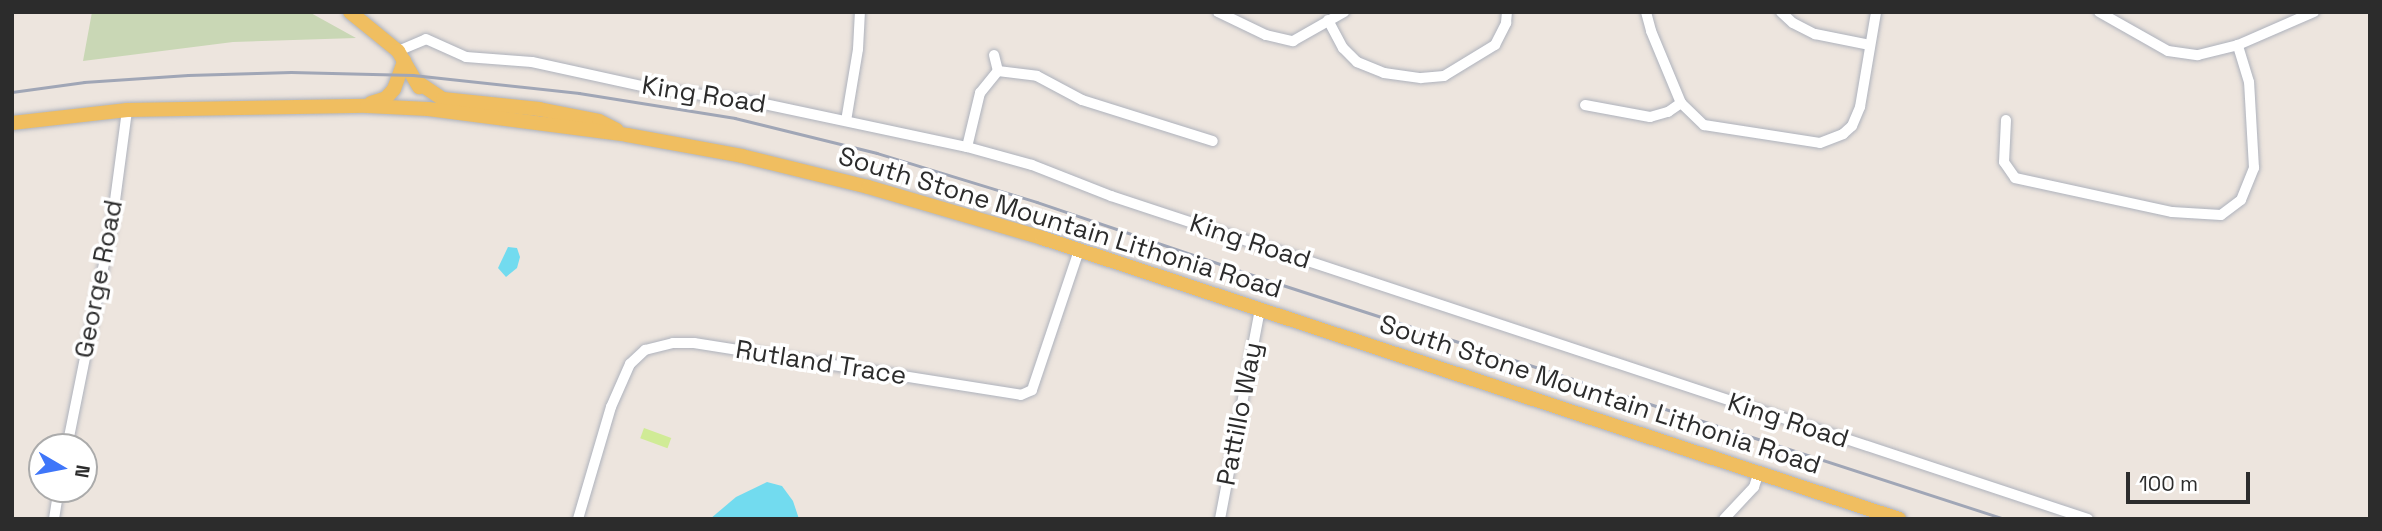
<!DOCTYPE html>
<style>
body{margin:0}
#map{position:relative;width:2382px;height:531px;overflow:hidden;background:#ede5de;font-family:"Space Grotesk",sans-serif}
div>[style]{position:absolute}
.cemetery>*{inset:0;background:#c9d7b5}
.pitch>*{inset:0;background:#d0eb96;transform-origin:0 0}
.water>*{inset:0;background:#72dbef}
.roads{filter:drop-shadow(0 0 2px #aeb2bc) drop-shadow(0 0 2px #aeb2bc)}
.minor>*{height:10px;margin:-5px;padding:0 5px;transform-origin:5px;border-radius:5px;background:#fff}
.major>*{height:14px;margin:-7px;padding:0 7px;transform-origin:7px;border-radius:7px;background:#f0be60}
.rail>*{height:2.5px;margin:-1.25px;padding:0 1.25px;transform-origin:1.25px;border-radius:1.25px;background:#a0a6b6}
span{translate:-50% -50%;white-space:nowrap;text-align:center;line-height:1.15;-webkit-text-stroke:7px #fff;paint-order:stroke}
.street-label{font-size:26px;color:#2c2c2c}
.frame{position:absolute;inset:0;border:14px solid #2c2c2c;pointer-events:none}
.north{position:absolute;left:28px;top:433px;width:70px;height:70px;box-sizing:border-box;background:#fff;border:2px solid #ababab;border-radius:50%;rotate:100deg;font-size:19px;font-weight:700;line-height:28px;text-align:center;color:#2c2c2c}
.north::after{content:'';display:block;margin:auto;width:24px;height:32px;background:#3f76f9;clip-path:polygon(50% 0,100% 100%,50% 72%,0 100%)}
.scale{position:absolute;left:2126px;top:472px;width:124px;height:32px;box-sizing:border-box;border:4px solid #2c2c2c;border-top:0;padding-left:9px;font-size:21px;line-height:24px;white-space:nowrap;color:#2c2c2c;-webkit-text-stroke:5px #fff;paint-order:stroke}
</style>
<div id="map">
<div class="cemetery">
<div style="clip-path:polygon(92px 12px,309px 12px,356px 38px,233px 42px,83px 61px)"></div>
</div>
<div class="pitch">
<div style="left:644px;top:428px;width:29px;height:11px;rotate:20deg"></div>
</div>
<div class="water">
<div style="clip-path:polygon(508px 247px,517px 248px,520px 257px,517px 268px,506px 277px,498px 268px)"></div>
<div style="clip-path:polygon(767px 482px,782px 486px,793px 501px,799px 519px,710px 519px,736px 497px)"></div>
</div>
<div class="roads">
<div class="minor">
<div style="left:1218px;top:12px;width:53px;rotate:25.6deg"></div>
<div style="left:1266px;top:35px;width:28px;rotate:13deg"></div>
<div style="left:1293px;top:41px;width:59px;rotate:-29.6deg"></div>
<div style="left:1646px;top:12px;width:20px;rotate:75deg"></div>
<div style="left:1651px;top:31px;width:78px;rotate:67.4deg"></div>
<div style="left:1681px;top:103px;width:32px;rotate:44deg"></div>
<div style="left:1704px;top:125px;width:117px;rotate:8.8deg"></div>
<div style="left:1820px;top:143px;width:25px;rotate:-21deg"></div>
<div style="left:1843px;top:134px;width:12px;rotate:-42deg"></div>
<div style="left:1852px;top:126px;width:21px;rotate:-67deg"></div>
<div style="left:1860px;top:107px;width:96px;rotate:-80.4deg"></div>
<div style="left:1781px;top:12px;width:16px;rotate:43deg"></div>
<div style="left:1793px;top:23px;width:25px;rotate:27deg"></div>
<div style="left:1815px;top:34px;width:56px;rotate:11.3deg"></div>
<div style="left:2099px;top:12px;width:79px;rotate:29.5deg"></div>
<div style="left:2168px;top:51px;width:30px;rotate:8deg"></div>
<div style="left:2198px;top:55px;width:41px;rotate:-14deg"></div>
<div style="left:2238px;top:45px;width:83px;rotate:-23.5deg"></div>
<div style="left:1328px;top:20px;width:32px;rotate:62deg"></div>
<div style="left:1343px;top:48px;width:20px;rotate:45deg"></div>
<div style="left:1357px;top:62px;width:29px;rotate:22deg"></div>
<div style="left:1384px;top:73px;width:37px;rotate:8deg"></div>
<div style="left:1421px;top:78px;width:23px;rotate:-5deg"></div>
<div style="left:1444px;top:76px;width:60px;rotate:-31.3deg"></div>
<div style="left:1495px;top:45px;width:25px;rotate:-63deg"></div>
<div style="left:1506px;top:23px;width:11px;rotate:-85deg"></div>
<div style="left:398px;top:51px;width:30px;rotate:-23deg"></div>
<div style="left:426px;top:39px;width:44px;rotate:24.2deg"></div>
<div style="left:466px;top:57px;width:66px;rotate:4.3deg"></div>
<div style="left:532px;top:62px;width:121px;rotate:12.4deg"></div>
<div style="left:650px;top:88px;width:106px;rotate:7.6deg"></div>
<div style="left:755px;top:102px;width:217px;rotate:12deg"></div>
<div style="left:967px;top:147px;width:67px;rotate:15.5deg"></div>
<div style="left:1032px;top:165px;width:85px;rotate:21.4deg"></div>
<div style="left:1111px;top:196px;width:1029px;rotate:18.29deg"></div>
<div style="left:994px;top:55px;width:16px;rotate:76deg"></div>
<div style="left:998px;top:71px;width:39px;rotate:7deg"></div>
<div style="left:1037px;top:76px;width:51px;rotate:28.1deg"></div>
<div style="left:1082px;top:100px;width:137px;rotate:17.4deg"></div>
<div style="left:1585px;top:105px;width:66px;rotate:10.5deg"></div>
<div style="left:1650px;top:117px;width:19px;rotate:-16deg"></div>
<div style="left:1668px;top:112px;width:16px;rotate:-35deg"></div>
<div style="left:2006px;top:120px;width:42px;rotate:92.7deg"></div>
<div style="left:2004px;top:162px;width:19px;rotate:55deg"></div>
<div style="left:2015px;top:178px;width:161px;rotate:12.2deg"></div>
<div style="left:2172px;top:212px;width:49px;rotate:3.5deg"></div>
<div style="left:2221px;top:215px;width:25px;rotate:-37deg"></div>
<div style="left:2241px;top:200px;width:35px;rotate:-68deg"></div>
<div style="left:2254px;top:168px;width:86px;rotate:-93.3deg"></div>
<div style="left:2249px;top:82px;width:39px;rotate:-107deg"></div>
<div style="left:846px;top:121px;width:73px;rotate:-80.5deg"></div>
<div style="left:858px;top:49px;width:37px;rotate:-87deg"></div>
<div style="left:967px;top:147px;width:56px;rotate:-76.5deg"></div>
<div style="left:980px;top:93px;width:28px;rotate:-51deg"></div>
<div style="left:67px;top:447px;width:228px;rotate:-78.6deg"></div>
<div style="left:112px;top:223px;width:114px;rotate:-82.4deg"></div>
<div style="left:54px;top:519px;width:30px;rotate:-81deg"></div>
<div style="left:578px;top:519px;width:117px;rotate:-73.6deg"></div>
<div style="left:611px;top:407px;width:47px;rotate:-66.2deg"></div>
<div style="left:630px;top:364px;width:21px;rotate:-43deg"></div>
<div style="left:645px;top:350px;width:29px;rotate:-14deg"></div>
<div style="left:673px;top:343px;width:21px"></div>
<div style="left:694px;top:343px;width:331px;rotate:9deg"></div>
<div style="left:1021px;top:395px;width:12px;rotate:-24deg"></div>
<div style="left:1032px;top:390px;width:148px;rotate:-71.4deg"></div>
<div style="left:1220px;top:519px;width:213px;rotate:-79.2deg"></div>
<div style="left:1724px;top:519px;width:44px;rotate:-46.8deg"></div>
<div style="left:1754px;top:487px;width:16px;rotate:-72deg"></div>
</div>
<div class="major">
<div style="left:350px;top:12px;width:62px;rotate:39.1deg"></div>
<div style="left:398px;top:51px;width:42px;rotate:59.7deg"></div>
<div style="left:416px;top:81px;width:32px;rotate:34deg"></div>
<div style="left:443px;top:99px;width:97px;rotate:5.9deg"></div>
<div style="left:539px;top:109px;width:61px;rotate:11.3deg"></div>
<div style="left:599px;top:121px;width:20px;rotate:27deg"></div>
<div style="left:371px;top:103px;width:16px;rotate:-18deg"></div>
<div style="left:386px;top:98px;width:12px;rotate:-48deg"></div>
<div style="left:394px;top:89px;width:30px;rotate:-70deg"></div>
<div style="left:12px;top:123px;width:116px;rotate:-6.4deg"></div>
<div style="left:127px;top:110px;width:240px;rotate:-1deg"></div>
<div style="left:367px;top:106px;width:61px;rotate:2.8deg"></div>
<div style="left:428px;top:109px;width:201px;rotate:7.4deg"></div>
<div style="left:627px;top:135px;width:117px;rotate:10.3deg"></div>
<div style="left:742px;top:156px;width:130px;rotate:13.8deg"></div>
<div style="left:868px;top:187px;width:181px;rotate:16.3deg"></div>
<div style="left:1042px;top:238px;width:902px;rotate:18.15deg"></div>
</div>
</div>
<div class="rail">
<div style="left:12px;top:92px;width:73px;rotate:-7.9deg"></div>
<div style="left:84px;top:82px;width:104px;rotate:-3.9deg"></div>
<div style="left:188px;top:75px;width:103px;rotate:-1.7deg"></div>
<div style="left:291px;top:72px;width:122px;rotate:1.4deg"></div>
<div style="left:413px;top:75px;width:167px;rotate:6.2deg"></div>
<div style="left:579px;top:93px;width:158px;rotate:9.1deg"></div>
<div style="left:735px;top:118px;width:146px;rotate:13.8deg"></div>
<div style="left:877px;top:153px;width:167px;rotate:17deg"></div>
<div style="left:1037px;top:202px;width:233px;rotate:18.7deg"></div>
<div style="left:1258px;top:277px;width:785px;rotate:17.95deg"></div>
</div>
<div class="street-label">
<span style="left:704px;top:95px;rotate:9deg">King Road</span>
<span style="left:1060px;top:223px;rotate:17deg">South Stone Mountain Lithonia Road</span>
<span style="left:1250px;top:242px;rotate:18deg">King Road</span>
<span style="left:99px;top:279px;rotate:-79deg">George Road</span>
<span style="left:821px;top:363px;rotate:9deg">Rutland Trace</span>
<span style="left:1600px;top:395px;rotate:18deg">South Stone Mountain Lithonia Road</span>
<span style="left:1240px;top:414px;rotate:-79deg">Pattillo Way</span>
<span style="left:1788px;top:421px;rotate:18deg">King Road</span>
</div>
<div class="frame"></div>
<div class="north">N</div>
<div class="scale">100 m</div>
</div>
